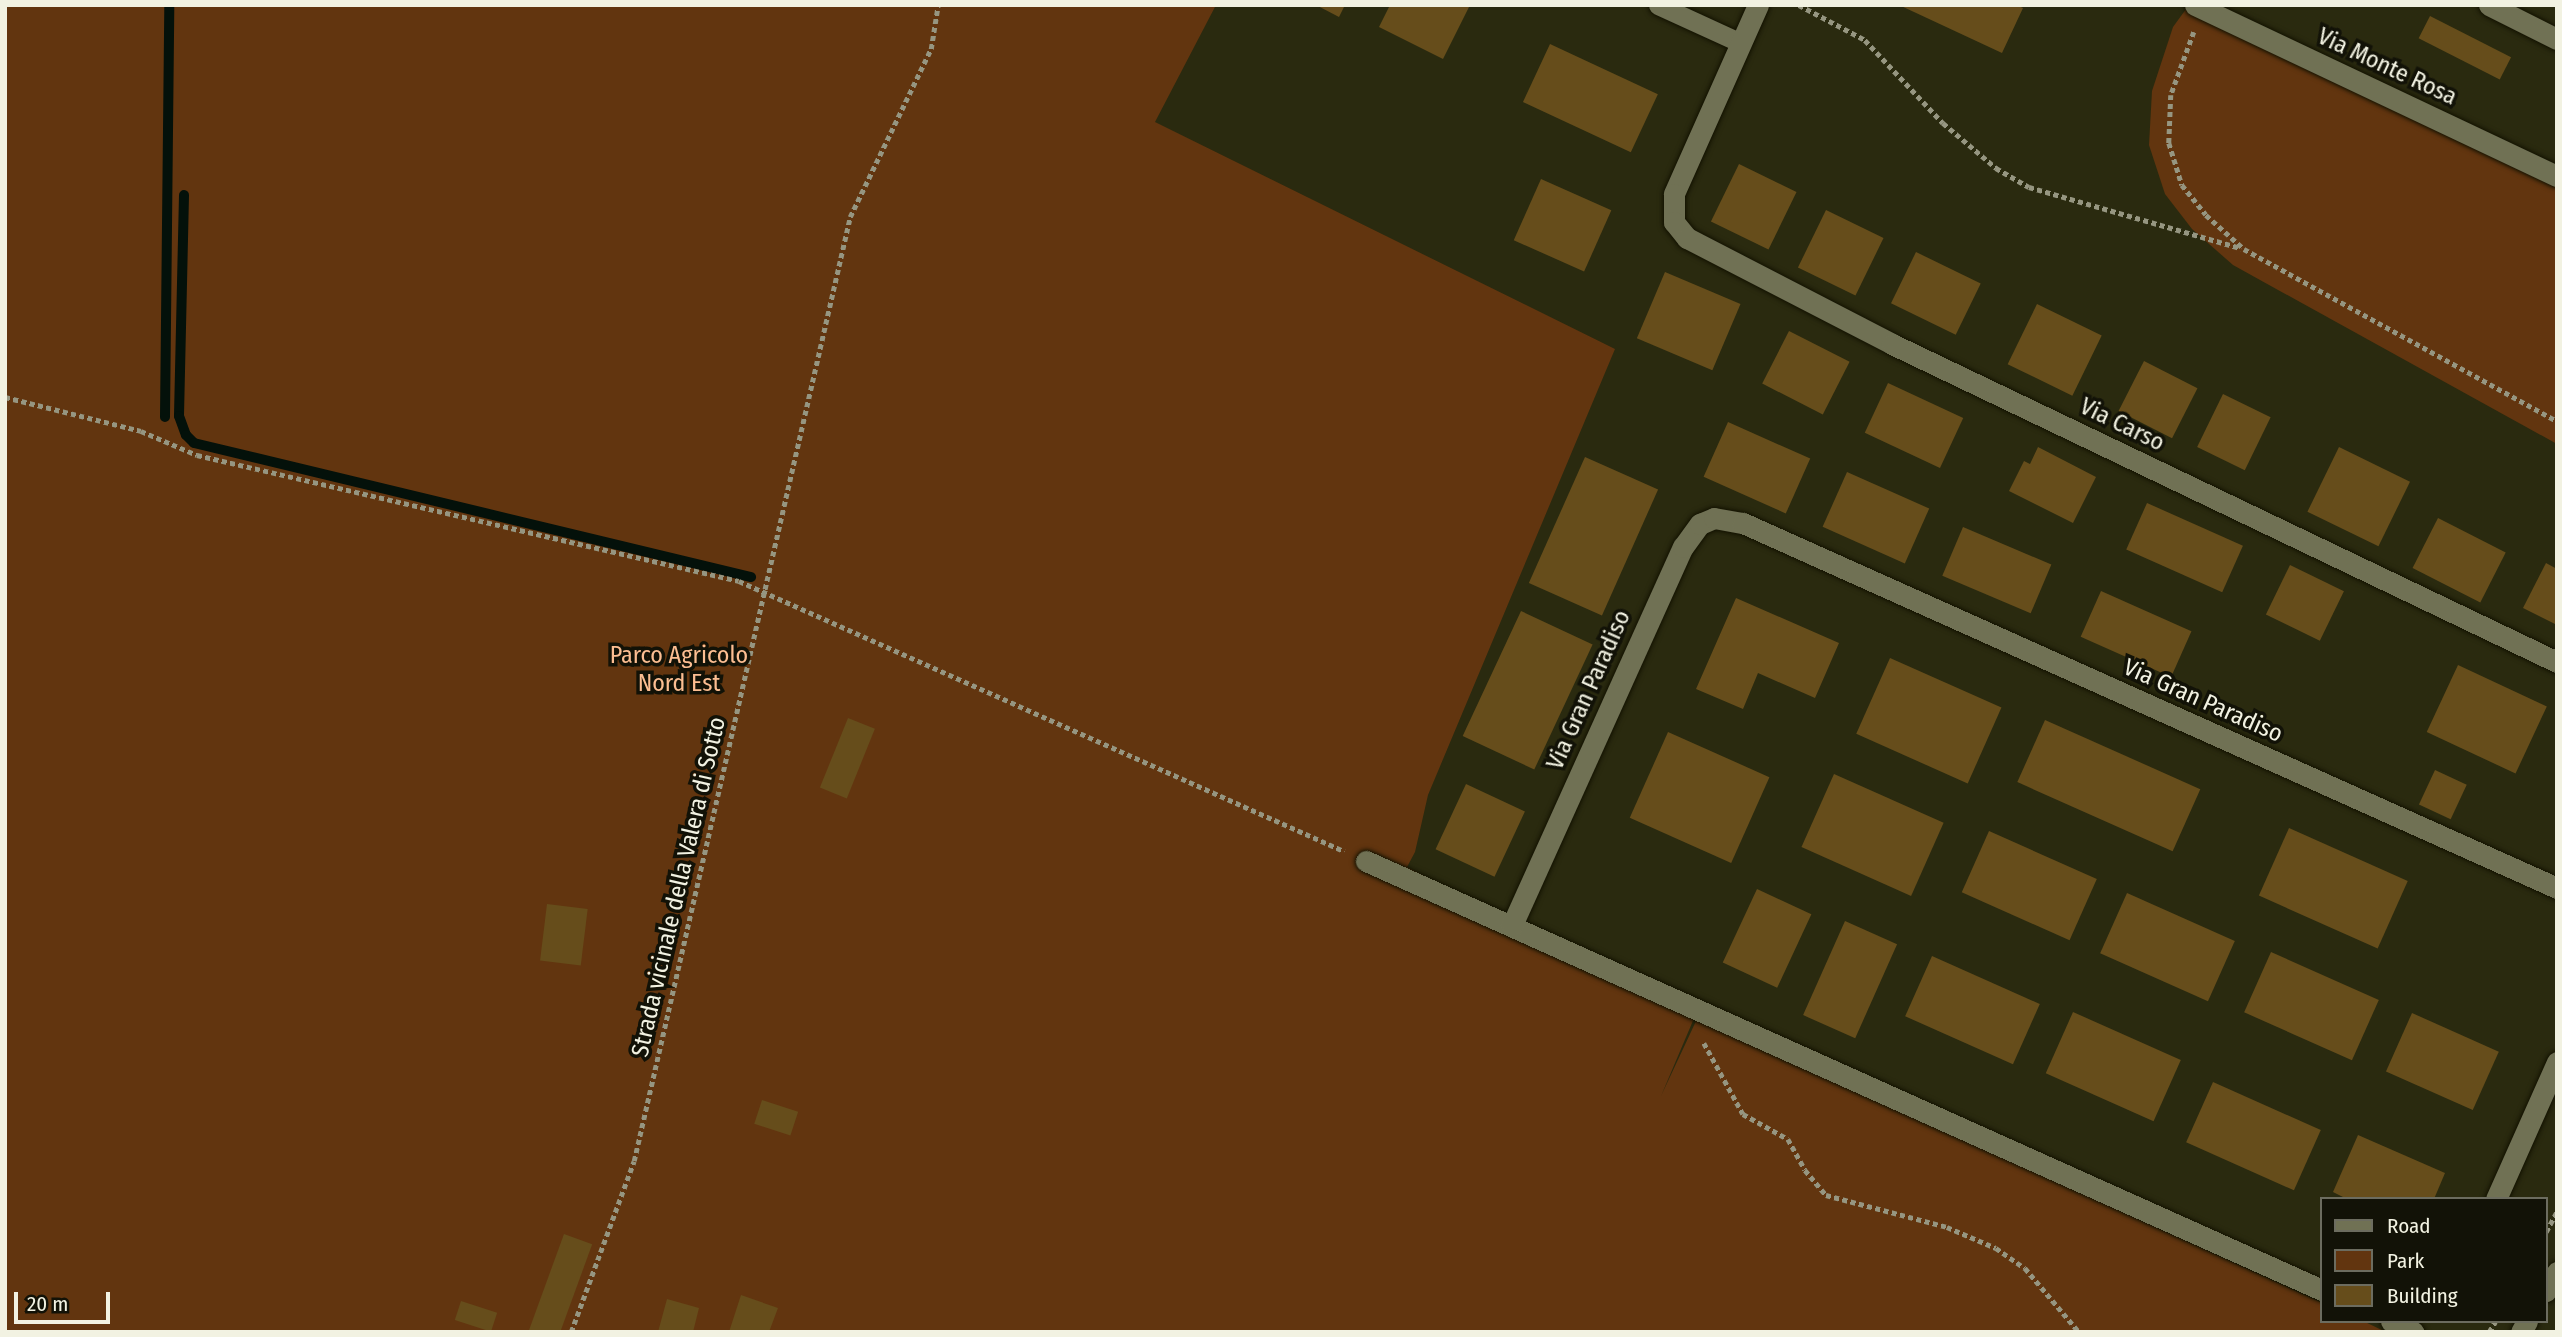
<!DOCTYPE html>
<style>
body{margin:0}
#map{position:relative;width:2562px;height:1337px;overflow:hidden;background:#2a2a0f;font-family:"Fira Sans Condensed",sans-serif}
div>[style]{position:absolute}
.green>*{inset:0;background:#62350f}
.stream>*{height:10px;margin:-5px;padding:0 5px;transform-origin:5px;border-radius:5px;background:#04110a}
.building>*{inset:0;background:#664d1b;transform-origin:0 0}
.path>*{height:4.5px;margin-top:-2.25px;transform-origin:0;background:repeating-linear-gradient(90deg,#969681 0 5px,transparent 0 8.5px)}
.roads{filter:drop-shadow(0 0 2px #131200) drop-shadow(0 0 2px #131200)}
.service>*{height:19px;margin:-9.5px;padding:0 9.5px;transform-origin:9.5px;border-radius:9.5px;background:#707154}
.minor>*{height:21px;margin:-10.5px;padding:0 10.5px;transform-origin:10.5px;border-radius:10.5px;background:#707154}
.tertiary>*{height:21px;margin:-10.5px;padding:0 10.5px;transform-origin:10.5px;border-radius:10.5px;background:#707154}
span{translate:-50% -50%;white-space:nowrap;text-align:center;line-height:1.15;-webkit-text-stroke:7px #121207;paint-order:stroke}
.street-label{font-size:24px;color:#f2f2e2}
.park-label{font-size:24px;color:#fcbe92}
.frame{position:absolute;inset:0;border:7px solid #f2f2e2;pointer-events:none}
.legend{position:absolute;left:2320px;top:1197px;width:228px;height:126px;box-sizing:border-box;background:#121207;border:2px solid #6c6c5f;margin:0;padding:9px 12px;list-style:none;font-size:21px;color:#f2f2e2}
.legend li{display:flex;align-items:center;gap:14px;height:35px}
.legend b{width:35px;border:2px solid #6c6c5f}
.scale{position:absolute;left:14px;top:1292px;width:96px;height:32px;box-sizing:border-box;border:4px solid #f2f2e2;border-top:0;padding-left:9px;font-size:21px;line-height:24px;white-space:nowrap;color:#f2f2e2;-webkit-text-stroke:5px #121207;paint-order:stroke}
</style>
<div id="map">
<div class="green">
<div style="clip-path:polygon(5px 5px,1216px 5px,1155px 122px,1615px 349px,1428px 795px,1415px 852px,1407px 867px,1695px 1016px,1661px 1096px,1697px 1019px,2322px 1303px,2322px 1321px,2363px 1321px,2386px 1332px,5px 1332px)"></div>
<div style="clip-path:polygon(2189px 5px,2557px 182px,2557px 444px,2233px 265px,2192px 229px,2165px 194px,2149px 145px,2152px 91px,2173px 27px)"></div>
</div>
<div class="stream">
<div style="left:184px;top:195px;width:221px;rotate:91.3deg"></div>
<div style="left:179px;top:416px;width:20px;rotate:70deg"></div>
<div style="left:186px;top:435px;width:11px;rotate:45deg"></div>
<div style="left:194px;top:443px;width:573px;rotate:13.53deg"></div>
<div style="left:165px;top:417px;width:412px;rotate:-89.4deg"></div>
</div>
<div class="building">
<div style="clip-path:polygon(1316px 5px,1345px 5px,1339px 17px)"></div>
<div style="clip-path:polygon(1390px 5px,1470px 5px,1443px 59px,1379px 27px)"></div>
<div style="clip-path:polygon(1899px 5px,2016px 5px,2023px 8px,2002px 53px)"></div>
<div style="left:2430px;top:16px;width:91px;height:25px;rotate:27deg"></div>
<div style="left:1550px;top:44px;width:119px;height:64px;rotate:25deg"></div>
<div style="left:1739px;top:164px;width:64px;height:64px;rotate:26deg"></div>
<div style="left:1541px;top:179px;width:77px;height:67px;rotate:24deg"></div>
<div style="left:1826px;top:210px;width:64px;height:64px;rotate:26deg"></div>
<div style="left:1916px;top:252px;width:72px;height:57px;rotate:26deg"></div>
<div style="left:1665px;top:272px;width:82px;height:72px;rotate:23deg"></div>
<div style="left:2037px;top:304px;width:72px;height:67px;rotate:26deg"></div>
<div style="left:1789px;top:331px;width:68px;height:59px;rotate:27deg"></div>
<div style="left:2144px;top:361px;width:60px;height:56px;rotate:27deg"></div>
<div style="left:1888px;top:383px;width:83px;height:55px;rotate:25deg"></div>
<div style="left:2223px;top:394px;width:53px;height:59px;rotate:26deg"></div>
<div style="left:1728px;top:422px;width:90px;height:60px;rotate:24deg"></div>
<div style="clip-path:polygon(2038px 447px,2096px 477px,2073px 523px,2009px 491px,2024px 461px,2030px 464px)"></div>
<div style="left:2339px;top:447px;width:79px;height:72px;rotate:26deg"></div>
<div style="left:1585px;top:457px;width:80px;height:138px;rotate:24deg"></div>
<div style="left:1847px;top:472px;width:90px;height:60px;rotate:24deg"></div>
<div style="left:2147px;top:503px;width:105px;height:51px;rotate:24deg"></div>
<div style="left:2438px;top:518px;width:76px;height:56px;rotate:27deg"></div>
<div style="left:1963px;top:527px;width:96px;height:53px;rotate:23deg"></div>
<div style="clip-path:polygon(2546px 563px,2557px 569px,2557px 625px,2523px 608px)"></div>
<div style="left:2290px;top:565px;width:60px;height:55px;rotate:26deg"></div>
<div style="left:2101px;top:591px;width:99px;height:50px;rotate:24deg"></div>
<div style="clip-path:polygon(1736px 598px,1839px 643px,1815px 698px,1758px 673px,1743px 709px,1696px 689px)"></div>
<div style="left:1521px;top:611px;width:79px;height:138px;rotate:25deg"></div>
<div style="left:1890px;top:658px;width:122px;height:83px;rotate:24deg"></div>
<div style="left:2458px;top:665px;width:98px;height:74px;rotate:25deg"></div>
<div style="left:848px;top:718px;width:29px;height:75px;rotate:22deg"></div>
<div style="left:2045px;top:720px;width:170px;height:68px;rotate:24deg"></div>
<div style="left:1668px;top:732px;width:111px;height:94px;rotate:24deg"></div>
<div style="left:2435px;top:770px;width:35px;height:38px;rotate:25deg"></div>
<div style="left:1834px;top:774px;width:120px;height:80px;rotate:24deg"></div>
<div style="left:1466px;top:784px;width:65px;height:72px;rotate:25deg"></div>
<div style="left:2289px;top:828px;width:130px;height:74px;rotate:24deg"></div>
<div style="left:1989px;top:831px;width:118px;height:67px;rotate:24deg"></div>
<div style="left:1757px;top:889px;width:60px;height:81px;rotate:25deg"></div>
<div style="left:2127px;top:893px;width:118px;height:66px;rotate:24deg"></div>
<div style="left:547px;top:904px;width:41px;height:57px;rotate:7deg"></div>
<div style="left:1845px;top:921px;width:57px;height:103px;rotate:24deg"></div>
<div style="left:2271px;top:952px;width:118px;height:66px;rotate:24deg"></div>
<div style="left:1932px;top:956px;width:118px;height:66px;rotate:24deg"></div>
<div style="left:2073px;top:1012px;width:118px;height:67px;rotate:24deg"></div>
<div style="left:2412px;top:1013px;width:95px;height:64px;rotate:24deg"></div>
<div style="left:2213px;top:1082px;width:118px;height:66px;rotate:24deg"></div>
<div style="left:762px;top:1100px;width:38px;height:25px;rotate:18deg"></div>
<div style="clip-path:polygon(2358px 1135px,2445px 1173px,2434px 1199px,2347px 1199px,2333px 1192px)"></div>
<div style="left:564px;top:1234px;width:30px;height:104px;rotate:20deg"></div>
<div style="clip-path:polygon(741px 1295px,778px 1308px,769px 1332px,729px 1332px)"></div>
<div style="clip-path:polygon(667px 1299px,699px 1308px,693px 1332px,658px 1332px)"></div>
<div style="left:461px;top:1301px;width:38px;height:20px;rotate:18deg"></div>
</div>
<div class="path">
<div style="left:1799px;top:5px;width:75px;rotate:27.9deg"></div>
<div style="left:1865px;top:40px;width:114px;rotate:46.8deg"></div>
<div style="left:1943px;top:123px;width:70px;rotate:40.3deg"></div>
<div style="left:1996px;top:168px;width:38px;rotate:30deg"></div>
<div style="left:2029px;top:187px;width:221px;rotate:16.1deg"></div>
<div style="left:2194px;top:32px;width:67px;rotate:110.1deg"></div>
<div style="left:2171px;top:95px;width:48px;rotate:92.4deg"></div>
<div style="left:2169px;top:143px;width:44px;rotate:72.8deg"></div>
<div style="left:2182px;top:185px;width:38px;rotate:51deg"></div>
<div style="left:2206px;top:215px;width:51px;rotate:41.8deg"></div>
<div style="left:2244px;top:249px;width:357px;rotate:28.8deg"></div>
<div style="left:5px;top:397px;width:140px;rotate:14deg"></div>
<div style="left:141px;top:431px;width:61px;rotate:23.2deg"></div>
<div style="left:197px;top:455px;width:556px;rotate:13.09deg"></div>
<div style="left:739px;top:581px;width:663px;rotate:24.05deg"></div>
<div style="left:1704px;top:1043px;width:81px;rotate:61.2deg"></div>
<div style="left:1743px;top:1114px;width:51px;rotate:29.1deg"></div>
<div style="left:1788px;top:1139px;width:35px;rotate:61deg"></div>
<div style="left:1805px;top:1170px;width:33px;rotate:50deg"></div>
<div style="left:1826px;top:1195px;width:125px;rotate:14.8deg"></div>
<div style="left:1947px;top:1227px;width:53px;rotate:23.2deg"></div>
<div style="left:1996px;top:1248px;width:35px;rotate:35deg"></div>
<div style="left:2025px;top:1268px;width:84px;rotate:49.8deg"></div>
<div style="left:2546px;top:1232px;width:24px;rotate:-62deg"></div>
<div style="left:571px;top:1332px;width:182px;rotate:-69.8deg"></div>
<div style="left:634px;top:1161px;width:968px;rotate:-77.11deg"></div>
<div style="left:850px;top:217px;width:187px;rotate:-64.3deg"></div>
<div style="left:931px;top:49px;width:45px;rotate:-81deg"></div>
<div style="left:2489px;top:1332px;width:12px;rotate:-59deg"></div>
</div>
<div class="roads">
<div class="service">
<div style="left:1658px;top:5px;width:91px;rotate:24.6deg"></div>
</div>
<div class="minor">
<div style="left:1758px;top:5px;width:207px;rotate:114deg"></div>
<div style="left:1674px;top:194px;width:28px;rotate:90deg"></div>
<div style="left:1674px;top:222px;width:21px;rotate:51deg"></div>
<div style="left:1687px;top:238px;width:231px;rotate:27.3deg"></div>
<div style="left:1892px;top:344px;width:737px;rotate:25.56deg"></div>
<div style="left:2195px;top:5px;width:400px;rotate:25.3deg"></div>
<div style="left:2489px;top:5px;width:76px;rotate:26.6deg"></div>
<div style="left:1366px;top:861px;width:1048px;rotate:24.17deg"></div>
<div style="left:1512px;top:925px;width:415px;rotate:-65.7deg"></div>
<div style="left:1683px;top:547px;width:29px;rotate:-54deg"></div>
<div style="left:1700px;top:524px;width:15px;rotate:-23deg"></div>
<div style="left:1714px;top:518px;width:29px;rotate:10deg"></div>
<div style="left:1743px;top:523px;width:892px;rotate:24.15deg"></div>
<div style="left:2496px;top:1199px;width:150px;rotate:-66deg"></div>
<div style="left:2391px;top:1321px;width:25px;rotate:26deg"></div>
</div>
<div class="tertiary">
<div style="left:2546px;top:1291px;width:22px;rotate:-60deg"></div>
<div style="left:2521px;top:1332px;width:13px;rotate:-61deg"></div>
</div>
</div>
<div class="street-label">
<span style="left:2387px;top:67px;rotate:25deg">Via Monte Rosa</span>
<span style="left:2122px;top:425px;rotate:26deg">Via Carso</span>
<span style="left:1589px;top:690px;rotate:-66deg">Via Gran Paradiso</span>
<span style="left:2203px;top:701px;rotate:24deg">Via Gran Paradiso</span>
<span style="left:679px;top:887px;rotate:-77deg">Strada vicinale della Valera di Sotto</span>
</div>
<div class="park-label">
<span style="left:679px;top:670px">Parco Agricolo<br>Nord Est</span>
</div>
<div class="frame"></div>
<ul class="legend">
<li><b style="height:9px;background:#707154"></b>Road</li>
<li><b style="height:19px;background:#62350f"></b>Park</li>
<li><b style="height:19px;background:#664d1b"></b>Building</li>
</ul>
<div class="scale">20 m</div>
</div>
